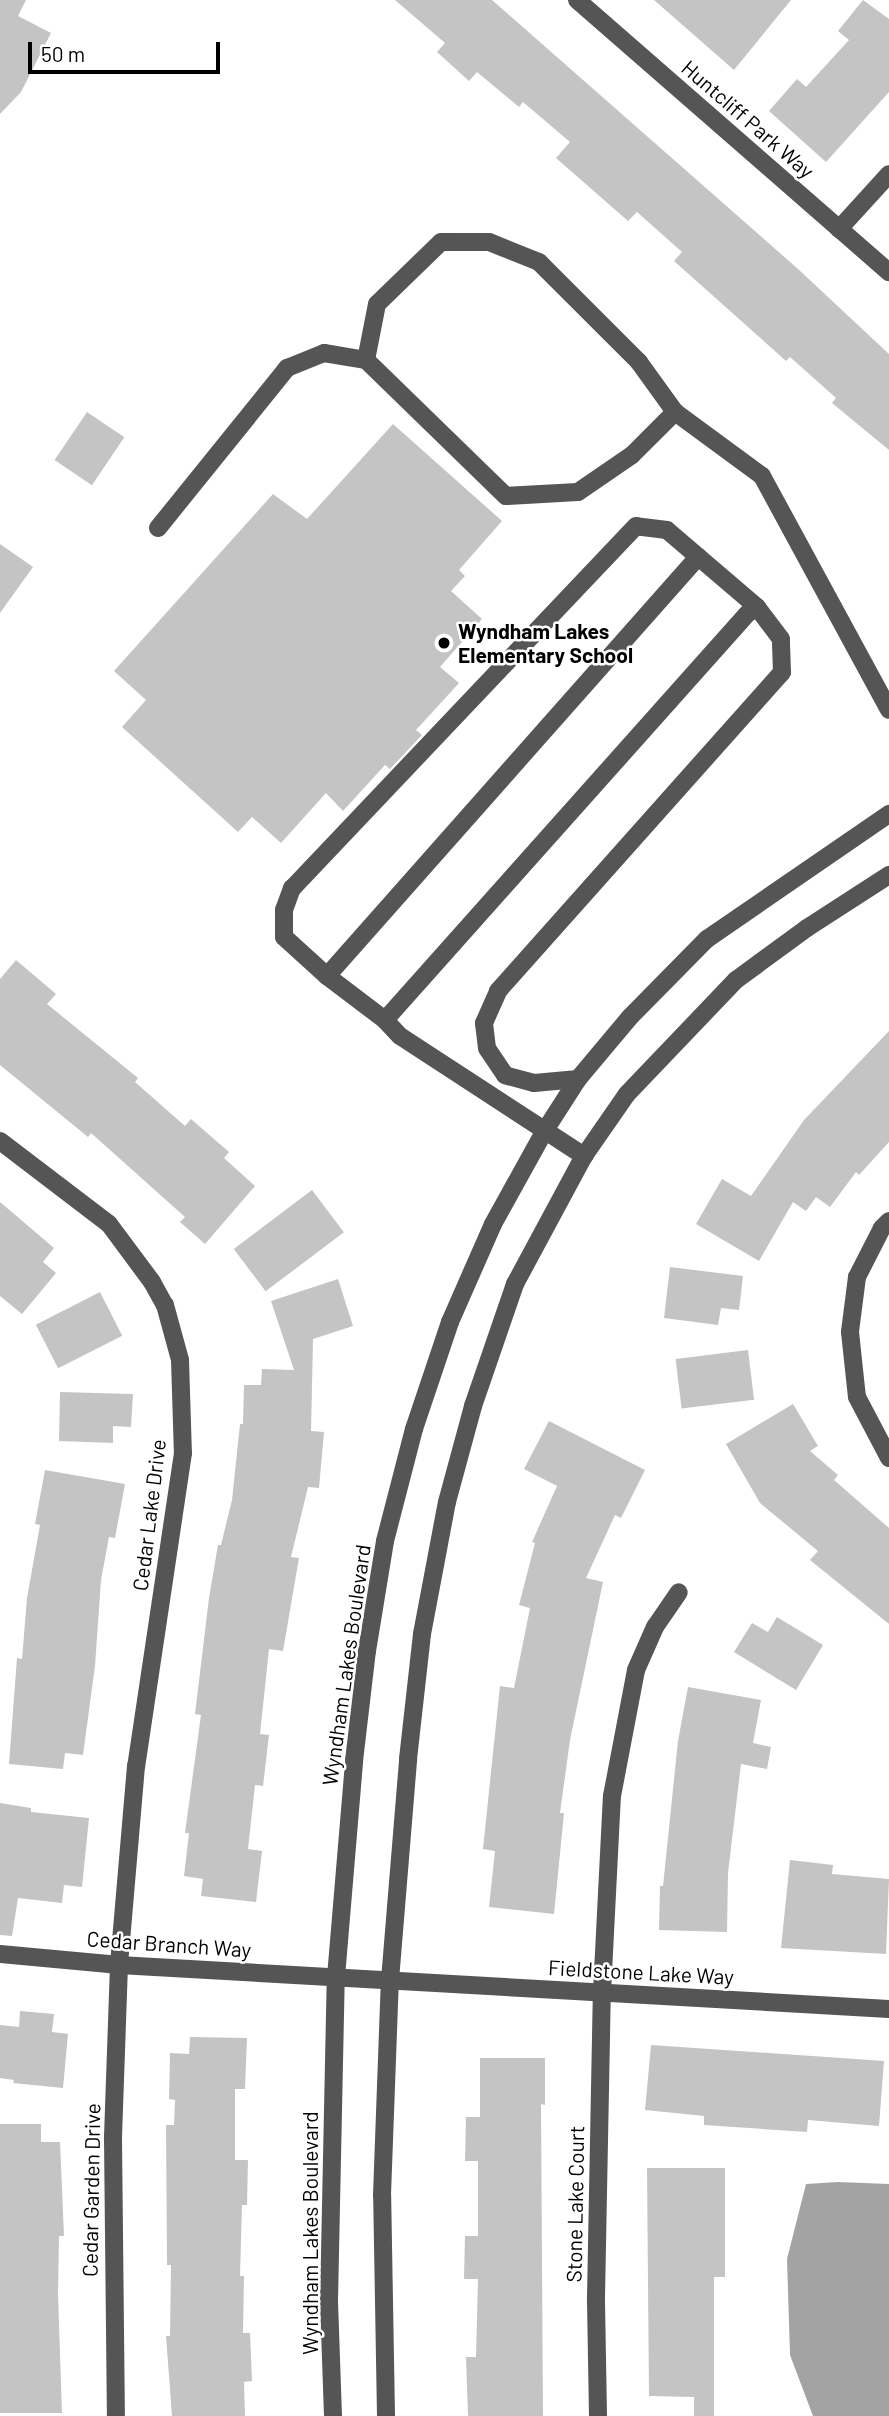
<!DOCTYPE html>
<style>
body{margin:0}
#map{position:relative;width:889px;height:2416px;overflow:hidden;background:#fff;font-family:Barlow,sans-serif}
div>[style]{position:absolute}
.water>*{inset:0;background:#a3a3a3}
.building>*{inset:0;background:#c4c4c4;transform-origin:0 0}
.minor>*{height:18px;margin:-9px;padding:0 9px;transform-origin:9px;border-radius:9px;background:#555}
.dots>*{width:19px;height:19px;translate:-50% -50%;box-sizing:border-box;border:4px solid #fff;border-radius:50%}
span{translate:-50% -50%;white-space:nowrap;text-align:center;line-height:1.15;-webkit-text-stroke:5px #fff;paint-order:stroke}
.street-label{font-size:21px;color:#000}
.poi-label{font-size:21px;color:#000;font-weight:700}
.left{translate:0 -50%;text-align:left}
.scale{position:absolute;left:28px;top:42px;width:192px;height:32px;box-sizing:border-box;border:4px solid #000;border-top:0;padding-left:9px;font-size:21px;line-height:24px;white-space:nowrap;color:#000;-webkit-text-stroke:5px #fff;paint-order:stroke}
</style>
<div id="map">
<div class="water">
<div style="clip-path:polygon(838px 2182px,889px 2184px,889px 2416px,813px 2416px,790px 2355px,787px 2259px,806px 2184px)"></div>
</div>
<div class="building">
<div style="clip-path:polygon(0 0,26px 0,18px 16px,51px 33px,21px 92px,0 114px)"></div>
<div style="clip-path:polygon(395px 0,492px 0,798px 269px,889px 354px,889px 450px,832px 403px,836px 398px,790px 357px,786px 361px,674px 261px,682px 252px,637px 212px,628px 221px,556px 158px,570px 142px,523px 102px,519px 107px,477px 72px,469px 81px,437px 52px,445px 43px)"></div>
<div style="clip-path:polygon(654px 0,791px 0,734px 70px)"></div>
<div style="clip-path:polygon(863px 0,889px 19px,889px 92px,826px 162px,769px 111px,797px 79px,806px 87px,849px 40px,838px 31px)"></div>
<div style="left:87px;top:412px;width:45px;height:58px;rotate:34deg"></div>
<div style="clip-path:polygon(393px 424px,502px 521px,459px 570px,465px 576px,451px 591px,482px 619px,440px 667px,459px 683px,416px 730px,422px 735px,390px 769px,385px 765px,343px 811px,326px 793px,281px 843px,252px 817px,238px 832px,122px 727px,146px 700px,114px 671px,273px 494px,307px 519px)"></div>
<div style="clip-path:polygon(0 544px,33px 567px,0 613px)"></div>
<div style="clip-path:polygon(16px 960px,56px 994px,47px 1004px,138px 1078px,135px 1082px,185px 1126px,191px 1119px,229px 1152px,224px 1158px,255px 1186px,205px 1244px,180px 1222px,185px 1217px,91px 1133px,88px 1137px,0 1065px,0 979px)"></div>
<div style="clip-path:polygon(889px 1031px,889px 1142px,859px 1175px,856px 1172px,830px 1207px,816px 1197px,806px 1211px,793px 1202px,759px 1261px,696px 1224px,722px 1179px,751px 1196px,804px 1120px)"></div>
<div style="left:312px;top:1190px;width:53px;height:98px;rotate:53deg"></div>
<div style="clip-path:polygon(0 1202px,54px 1248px,43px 1262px,56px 1273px,22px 1314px,0 1296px)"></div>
<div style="clip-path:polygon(670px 1267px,743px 1276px,739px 1310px,721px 1308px,718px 1325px,664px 1318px)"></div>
<div style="clip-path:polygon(338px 1279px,353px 1326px,313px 1339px,311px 1431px,324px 1432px,319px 1488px,308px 1487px,291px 1557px,299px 1558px,283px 1651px,269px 1649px,260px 1734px,269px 1735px,263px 1786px,255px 1785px,248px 1849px,262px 1851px,256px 1902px,201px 1896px,203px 1879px,184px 1876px,189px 1833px,185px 1833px,201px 1715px,195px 1714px,209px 1598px,218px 1545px,221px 1545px,232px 1500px,240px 1424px,243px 1424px,244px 1385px,261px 1385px,262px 1369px,294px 1370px,271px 1301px)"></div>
<div style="left:100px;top:1292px;width:49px;height:72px;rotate:63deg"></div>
<div style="left:748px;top:1350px;width:50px;height:73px;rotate:83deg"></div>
<div style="clip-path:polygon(60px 1392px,133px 1394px,131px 1427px,113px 1426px,113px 1443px,59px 1441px)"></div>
<div style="clip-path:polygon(793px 1404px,818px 1446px,810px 1451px,838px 1475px,834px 1480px,889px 1528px,889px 1624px,810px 1560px,818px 1551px,760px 1503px,726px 1444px)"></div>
<div style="clip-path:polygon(549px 1421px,645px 1470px,621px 1518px,615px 1515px,586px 1578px,603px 1582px,570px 1740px,560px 1813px,564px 1813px,554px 1914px,489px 1907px,495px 1851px,483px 1849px,500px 1686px,514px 1688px,530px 1608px,519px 1605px,535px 1543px,532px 1542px,557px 1486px,524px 1469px)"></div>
<div style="clip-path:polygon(45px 1470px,125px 1484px,115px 1538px,109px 1537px,101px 1580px,95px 1666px,83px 1755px,65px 1753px,63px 1769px,9px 1764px,17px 1658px,22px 1659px,27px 1598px,40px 1525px,35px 1524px)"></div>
<div style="clip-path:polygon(777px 1617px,823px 1645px,796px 1690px,734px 1652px,752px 1623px,768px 1632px)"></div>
<div style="clip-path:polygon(688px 1687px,761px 1700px,753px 1743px,771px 1747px,767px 1769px,741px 1764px,728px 1873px,727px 1932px,659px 1930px,660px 1886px,663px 1886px,678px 1741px)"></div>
<div style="clip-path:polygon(0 1803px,31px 1808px,31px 1812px,89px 1818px,82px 1887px,64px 1885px,62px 1903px,18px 1898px,12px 1936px,0 1935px)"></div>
<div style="clip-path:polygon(790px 1860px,833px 1865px,832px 1874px,889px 1879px,886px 1954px,781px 1948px)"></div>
<div style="clip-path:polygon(20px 2011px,54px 2014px,52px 2032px,68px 2034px,63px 2088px,13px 2083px,14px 2080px,0 2078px,0 2025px,19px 2027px)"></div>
<div style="clip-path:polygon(190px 2037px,247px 2038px,245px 2089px,235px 2089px,235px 2160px,248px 2160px,247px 2205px,242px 2205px,240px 2276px,244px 2276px,243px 2333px,250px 2333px,252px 2381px,244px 2382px,245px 2416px,172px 2416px,166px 2336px,170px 2336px,171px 2265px,167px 2265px,166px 2125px,174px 2125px,175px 2100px,169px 2099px,170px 2053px,189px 2054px)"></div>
<div style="clip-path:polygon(651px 2045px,884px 2061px,879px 2126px,808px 2120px,807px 2132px,704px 2125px,704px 2116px,645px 2110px)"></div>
<div style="clip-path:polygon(480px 2058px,545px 2058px,545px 2105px,541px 2104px,543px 2416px,468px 2416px,466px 2357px,476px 2357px,478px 2279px,464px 2279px,465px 2236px,478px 2236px,478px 2161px,465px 2161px,466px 2117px,480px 2117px)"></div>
<div style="clip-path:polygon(0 2124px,41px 2124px,41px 2142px,60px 2142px,64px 2236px,59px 2236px,58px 2294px,62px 2413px,0 2413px)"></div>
<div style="clip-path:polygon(647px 2168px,725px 2168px,725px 2277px,714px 2277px,714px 2416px,694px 2416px,694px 2397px,649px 2396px)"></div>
</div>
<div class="minor">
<div style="left:577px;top:0;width:414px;rotate:41.1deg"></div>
<div style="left:839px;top:229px;width:74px;rotate:-47.7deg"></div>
<div style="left:675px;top:412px;width:108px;rotate:36.3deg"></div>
<div style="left:762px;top:476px;width:266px;rotate:61.5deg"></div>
<div style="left:158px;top:528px;width:206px;rotate:-51.1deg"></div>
<div style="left:287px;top:368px;width:40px;rotate:-22deg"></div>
<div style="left:324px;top:353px;width:43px;rotate:9.5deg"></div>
<div style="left:366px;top:360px;width:195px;rotate:44.2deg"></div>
<div style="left:506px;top:496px;width:72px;rotate:-3.2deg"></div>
<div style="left:578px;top:492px;width:65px;rotate:-34.4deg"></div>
<div style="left:632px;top:455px;width:61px;rotate:-45deg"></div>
<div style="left:675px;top:412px;width:62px;rotate:-125.8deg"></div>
<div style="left:639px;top:362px;width:141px;rotate:-135deg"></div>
<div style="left:539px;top:262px;width:54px;rotate:-158.2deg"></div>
<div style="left:489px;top:242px;width:48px;rotate:180deg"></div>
<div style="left:441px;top:242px;width:89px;rotate:135.9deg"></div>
<div style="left:377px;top:304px;width:57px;rotate:101.1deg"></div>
<div style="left:327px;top:976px;width:560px;rotate:-48.48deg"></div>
<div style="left:385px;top:1020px;width:544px;rotate:-48.28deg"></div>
<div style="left:747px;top:614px;width:12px;rotate:-35deg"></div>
<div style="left:578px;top:1079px;width:44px;rotate:174.8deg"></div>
<div style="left:534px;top:1083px;width:30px;rotate:-165deg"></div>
<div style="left:505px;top:1075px;width:32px;rotate:-124deg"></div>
<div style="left:487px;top:1048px;width:25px;rotate:-97deg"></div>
<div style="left:484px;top:1023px;width:35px;rotate:-66deg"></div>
<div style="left:498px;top:991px;width:427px;rotate:-48.3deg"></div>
<div style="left:782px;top:672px;width:33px;rotate:-92deg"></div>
<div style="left:781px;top:639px;width:40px;rotate:-127deg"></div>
<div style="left:757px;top:607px;width:118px;rotate:-139.5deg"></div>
<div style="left:667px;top:530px;width:31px;rotate:-173deg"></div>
<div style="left:636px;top:526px;width:499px;rotate:133.5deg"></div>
<div style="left:292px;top:888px;width:23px;rotate:110deg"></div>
<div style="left:284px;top:910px;width:27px;rotate:90deg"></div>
<div style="left:284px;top:937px;width:58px;rotate:42.2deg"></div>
<div style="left:327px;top:976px;width:73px;rotate:37.2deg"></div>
<div style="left:385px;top:1020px;width:22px;rotate:47deg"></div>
<div style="left:400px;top:1036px;width:220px;rotate:33.1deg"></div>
<div style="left:0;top:1141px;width:137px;rotate:37.3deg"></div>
<div style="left:109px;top:1224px;width:72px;rotate:53.4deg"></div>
<div style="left:152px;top:1282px;width:26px;rotate:61deg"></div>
<div style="left:165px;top:1305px;width:57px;rotate:74.7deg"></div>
<div style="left:180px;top:1360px;width:93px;rotate:88.2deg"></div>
<div style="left:183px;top:1453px;width:317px;rotate:98.5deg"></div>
<div style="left:136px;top:1766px;width:200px;rotate:94.9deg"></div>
<div style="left:119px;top:1965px;width:174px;rotate:92deg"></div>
<div style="left:113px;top:2139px;width:277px;rotate:89.4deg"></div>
<div style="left:889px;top:1221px;width:10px;rotate:135deg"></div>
<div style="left:882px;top:1228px;width:55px;rotate:117deg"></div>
<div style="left:857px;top:1277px;width:55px;rotate:97.3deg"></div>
<div style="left:850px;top:1332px;width:65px;rotate:83.9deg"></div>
<div style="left:857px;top:1397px;width:69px;rotate:62.3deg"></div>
<div style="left:0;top:1954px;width:120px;rotate:5.3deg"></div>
<div style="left:119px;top:1965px;width:771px;rotate:3.27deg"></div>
<div style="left:333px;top:2416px;width:115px;rotate:-92deg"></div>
<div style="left:329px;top:2301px;width:324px;rotate:-88.8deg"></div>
<div style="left:336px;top:1977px;width:217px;rotate:-85.2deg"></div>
<div style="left:354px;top:1761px;width:111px;rotate:-83.3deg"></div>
<div style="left:367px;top:1651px;width:111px;rotate:-80.7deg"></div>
<div style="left:385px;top:1541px;width:116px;rotate:-75.5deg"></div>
<div style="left:414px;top:1429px;width:113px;rotate:-71.4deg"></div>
<div style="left:450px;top:1322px;width:107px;rotate:-66.3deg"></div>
<div style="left:493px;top:1224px;width:105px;rotate:-61deg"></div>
<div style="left:544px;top:1132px;width:63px;rotate:-57.3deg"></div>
<div style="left:578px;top:1079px;width:81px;rotate:-50deg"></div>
<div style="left:630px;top:1017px;width:110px;rotate:-45.4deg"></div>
<div style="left:707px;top:939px;width:221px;rotate:-34.5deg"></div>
<div style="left:386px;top:2416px;width:221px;rotate:-91deg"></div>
<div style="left:382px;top:2195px;width:215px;rotate:-87.9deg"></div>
<div style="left:390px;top:1980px;width:222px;rotate:-85.3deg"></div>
<div style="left:408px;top:1759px;width:126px;rotate:-83.6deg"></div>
<div style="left:422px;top:1634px;width:134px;rotate:-79.3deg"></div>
<div style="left:447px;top:1502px;width:99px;rotate:-74.8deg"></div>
<div style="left:473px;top:1406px;width:129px;rotate:-71deg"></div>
<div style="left:515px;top:1284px;width:145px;rotate:-61.7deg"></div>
<div style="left:584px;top:1156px;width:75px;rotate:-55.3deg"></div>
<div style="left:627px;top:1094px;width:158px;rotate:-46.3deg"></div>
<div style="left:736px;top:980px;width:88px;rotate:-36.2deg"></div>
<div style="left:807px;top:928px;width:98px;rotate:-32.9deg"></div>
<div style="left:598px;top:2416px;width:119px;rotate:-91deg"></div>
<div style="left:596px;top:2297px;width:305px;rotate:-88.9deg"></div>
<div style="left:602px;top:1992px;width:196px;rotate:-87.1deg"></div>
<div style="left:612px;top:1796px;width:128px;rotate:-79.2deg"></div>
<div style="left:636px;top:1670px;width:47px;rotate:-66.2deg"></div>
<div style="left:655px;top:1627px;width:42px;rotate:-55.6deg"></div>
</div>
<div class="dots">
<div style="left:444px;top:643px;background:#000"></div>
</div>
<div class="street-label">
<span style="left:748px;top:119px;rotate:41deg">Huntcliff Park Way</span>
<span style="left:149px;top:1515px;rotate:-83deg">Cedar Lake Drive</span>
<span style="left:346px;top:1665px;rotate:-82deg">Wyndham Lakes Boulevard</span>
<span style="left:169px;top:1944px;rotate:4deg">Cedar Branch Way</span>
<span style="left:641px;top:1972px;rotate:3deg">Fieldstone Lake Way</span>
<span style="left:91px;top:2190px;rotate:-89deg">Cedar Garden Drive</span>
<span style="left:575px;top:2204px;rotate:-89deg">Stone Lake Court</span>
<span style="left:310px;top:2233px;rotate:-90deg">Wyndham Lakes Boulevard</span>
</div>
<div class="poi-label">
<span class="left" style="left:458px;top:643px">Wyndham Lakes<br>Elementary School</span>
</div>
<div class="scale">50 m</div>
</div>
